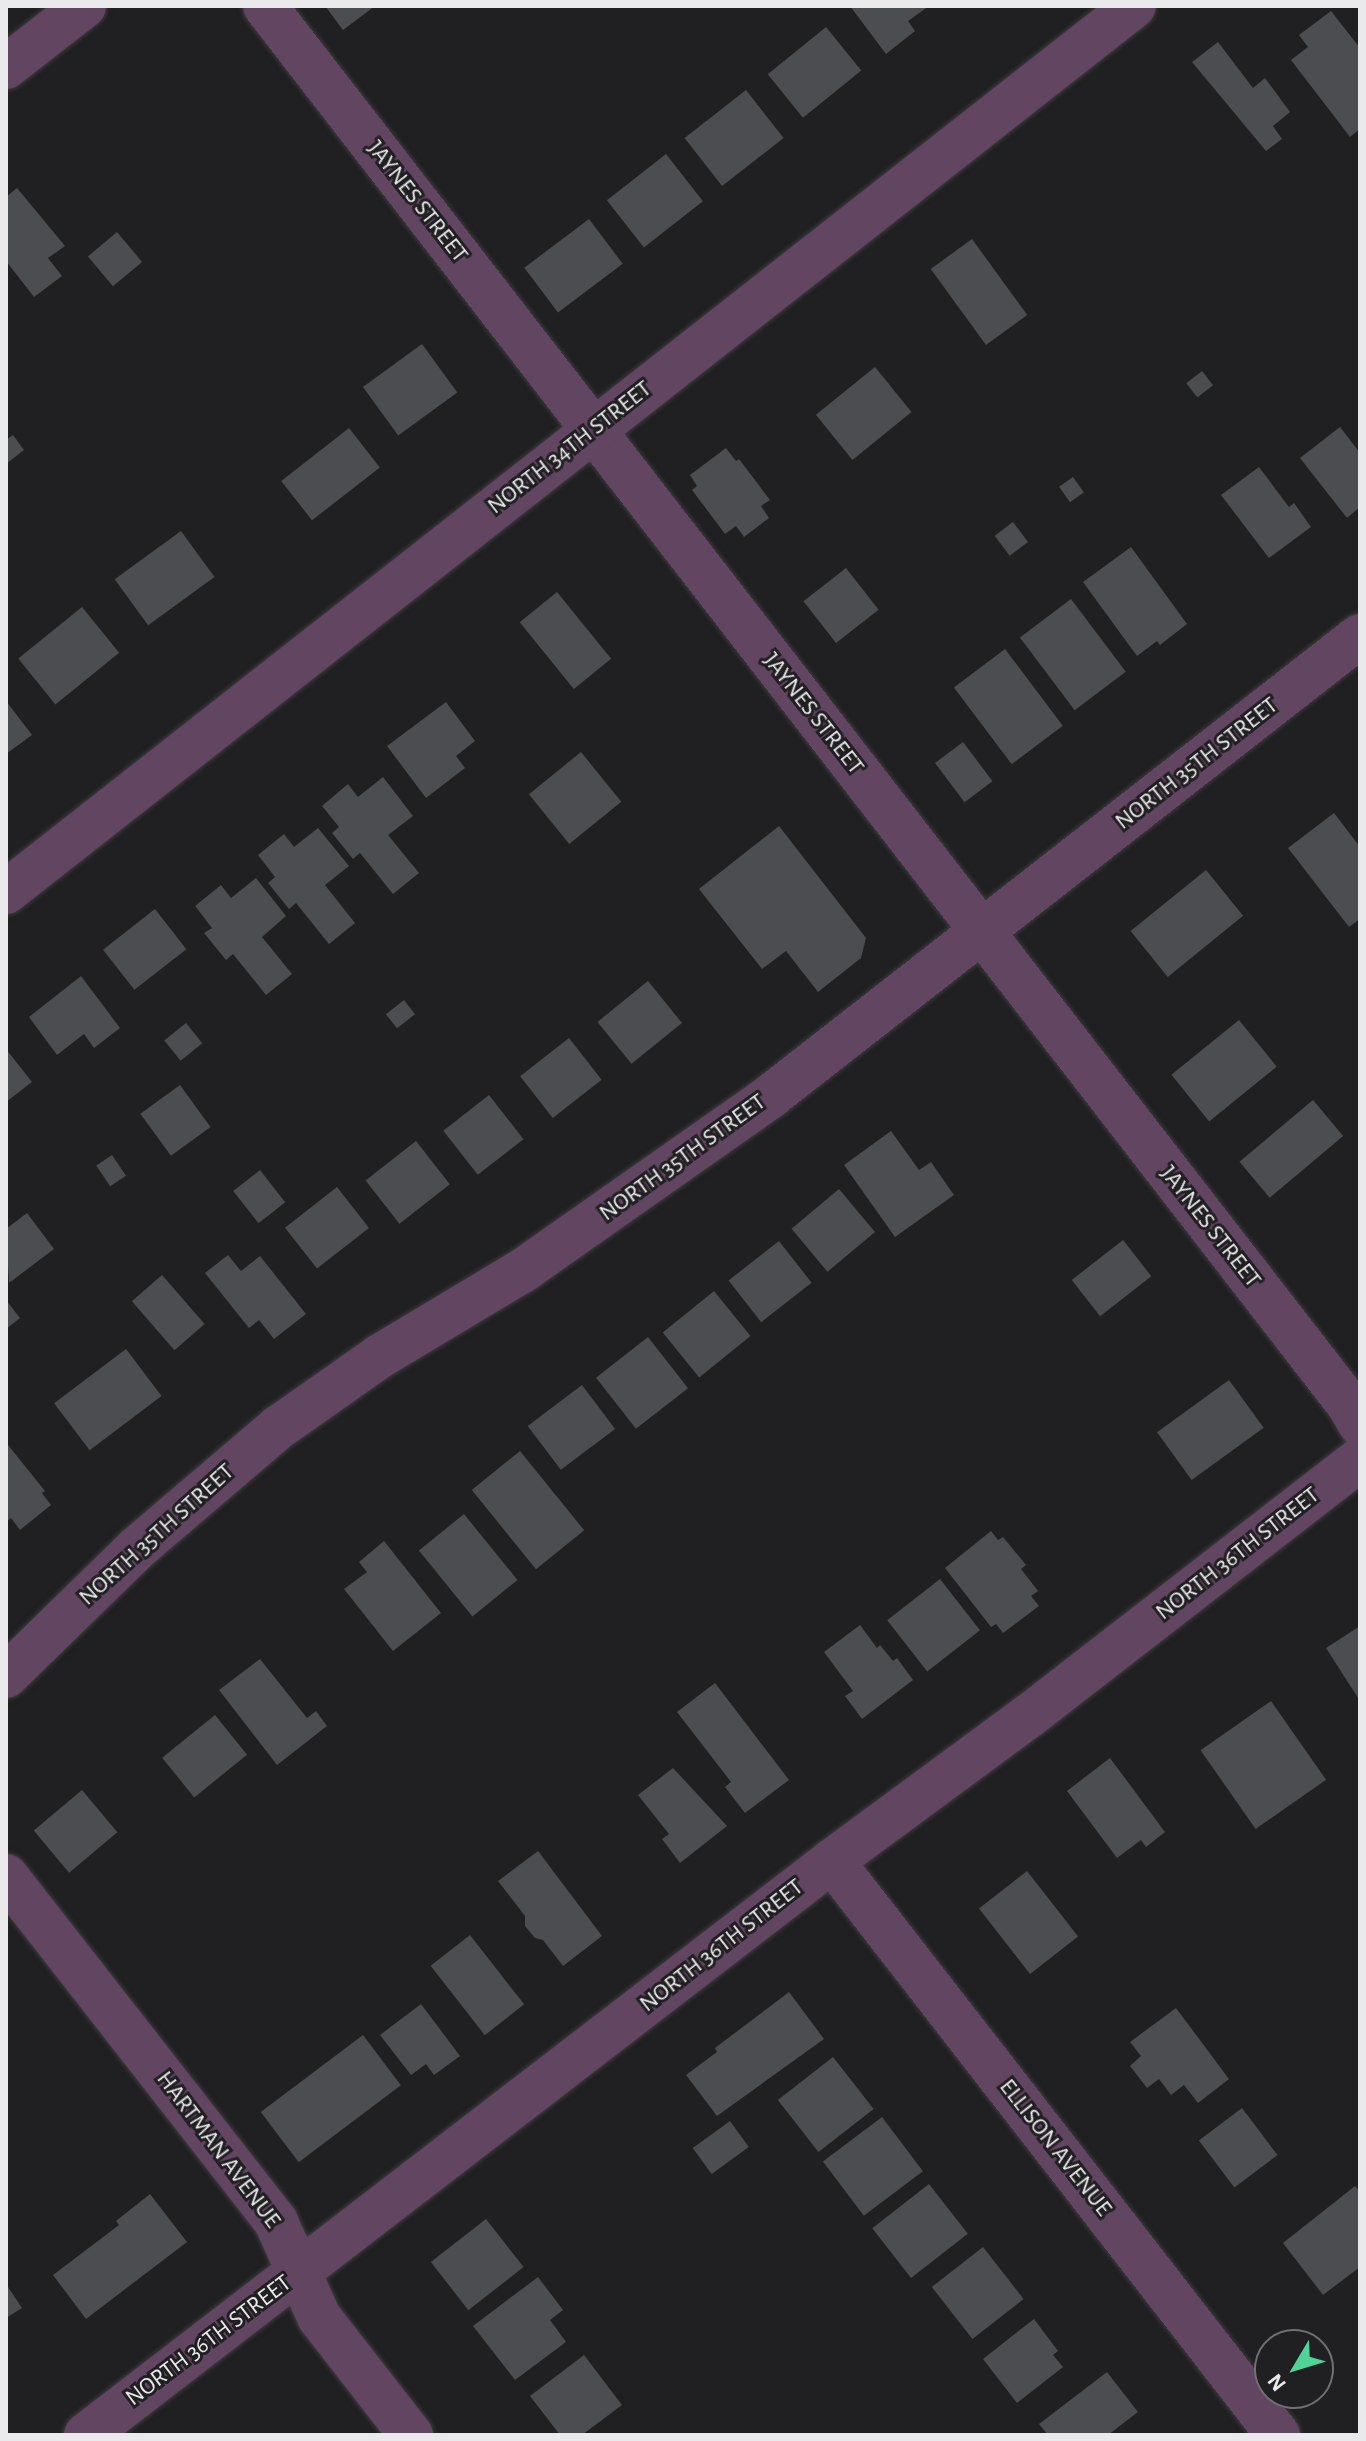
<!DOCTYPE html>
<style>
body{margin:0}
#map{position:relative;width:1366px;height:2441px;overflow:hidden;background:#201f21;font-family:"Alegreya Sans",sans-serif}
div>[style]{position:absolute}
.building>*{inset:0;background:#4c4d50;transform-origin:0 0}
.roads{filter:drop-shadow(0 0 2px #3c3b3d) drop-shadow(0 0 2px #3c3b3d)}
.minor>*{height:44px;margin:-22px;padding:0 22px;transform-origin:22px;border-radius:22px;background:#624560}
span{translate:-50% -50%;white-space:nowrap;text-align:center;line-height:1.15;-webkit-text-stroke:6px #201f21;paint-order:stroke}
.street-label{font-size:24px;color:#eae9eb}
.frame{position:absolute;inset:0;border:8px solid #eae9eb;pointer-events:none}
.north{position:absolute;left:1254px;top:2329px;width:80px;height:80px;box-sizing:border-box;background:#201f21;border:2px solid #717072;border-radius:50%;rotate:232deg;font-size:22px;font-weight:700;line-height:32px;text-align:center;color:#eae9eb}
.north::after{content:'';display:block;margin:auto;width:28px;height:36px;background:#4fd399;clip-path:polygon(50% 0,100% 100%,50% 72%,0 100%)}
</style>
<div id="map">
<div class="building">
<div style="clip-path:polygon(325px 6px,375px 6px,343px 30px)"></div>
<div style="clip-path:polygon(850px 6px,929px 6px,908px 21px,915px 31px,886px 54px)"></div>
<div style="clip-path:polygon(1331px 11px,1360px 48px,1360px 129px,1350px 137px,1291px 60px,1308px 47px,1299px 35px)"></div>
<div style="left:826px;top:27px;width:56px;height:75px;rotate:51deg"></div>
<div style="clip-path:polygon(1218px 42px,1253px 88px,1265px 78px,1290px 112px,1273px 126px,1282px 139px,1266px 151px,1192px 62px)"></div>
<div style="left:746px;top:90px;width:61px;height:78px;rotate:52deg"></div>
<div style="left:666px;top:154px;width:60px;height:75px;rotate:52deg"></div>
<div style="clip-path:polygon(17px 188px,65px 246px,48px 258px,62px 276px,34px 297px,6px 261px,6px 197px)"></div>
<div style="left:589px;top:219px;width:56px;height:81px;rotate:53deg"></div>
<div style="left:117px;top:232px;width:39px;height:38px;rotate:50deg"></div>
<div style="left:972px;top:239px;width:94px;height:51px;rotate:54deg"></div>
<div style="left:422px;top:344px;width:60px;height:73px;rotate:54deg"></div>
<div style="left:875px;top:367px;width:58px;height:76px;rotate:51deg"></div>
<div style="left:1202px;top:371px;width:18px;height:20px;rotate:52deg"></div>
<div style="clip-path:polygon(1340px 427px,1360px 453px,1360px 507px,1347px 518px,1300px 458px)"></div>
<div style="left:349px;top:428px;width:50px;height:86px;rotate:52deg"></div>
<div style="clip-path:polygon(13px 435px,24px 450px,6px 464px,6px 440px)"></div>
<div style="clip-path:polygon(726px 448px,736px 461px,739px 459px,770px 500px,761px 506px,769px 518px,744px 537px,736px 526px,725px 534px,692px 490px,697px 486px,690px 475px)"></div>
<div style="clip-path:polygon(1259px 467px,1289px 507px,1294px 503px,1311px 527px,1269px 558px,1221px 495px)"></div>
<div style="left:1073px;top:477px;width:19px;height:17px;rotate:55deg"></div>
<div style="left:1013px;top:522px;width:25px;height:23px;rotate:53deg"></div>
<div style="left:181px;top:531px;width:57px;height:82px;rotate:54deg"></div>
<div style="clip-path:polygon(1131px 547px,1187px 624px,1160px 645px,1157px 641px,1137px 656px,1083px 582px)"></div>
<div style="left:846px;top:568px;width:53px;height:54px;rotate:52deg"></div>
<div style="left:557px;top:592px;width:86px;height:48px;rotate:51deg"></div>
<div style="left:1071px;top:599px;width:91px;height:64px;rotate:53deg"></div>
<div style="left:82px;top:607px;width:59px;height:82px;rotate:51deg"></div>
<div style="left:1005px;top:649px;width:96px;height:64px;rotate:53deg"></div>
<div style="clip-path:polygon(6px 701px,32px 735px,6px 754px)"></div>
<div style="clip-path:polygon(446px 702px,475px 741px,456px 756px,465px 768px,426px 798px,387px 746px)"></div>
<div style="left:963px;top:742px;width:49px;height:35px;rotate:53deg"></div>
<div style="left:581px;top:752px;width:64px;height:67px;rotate:51deg"></div>
<div style="clip-path:polygon(383px 777px,413px 816px,388px 835px,419px 873px,393px 894px,360px 853px,353px 859px,332px 833px,339px 827px,322px 806px,348px 784px,358px 797px)"></div>
<div style="clip-path:polygon(1334px 813px,1360px 847px,1360px 919px,1349px 927px,1288px 848px)"></div>
<div style="clip-path:polygon(779px 826px,866px 938px,861px 958px,818px 992px,786px 951px,762px 969px,699px 889px)"></div>
<div style="clip-path:polygon(318px 828px,349px 866px,325px 885px,355px 923px,329px 944px,296px 903px,289px 909px,268px 883px,275px 877px,258px 855px,284px 834px,294px 847px)"></div>
<div style="left:1206px;top:870px;width:59px;height:97px;rotate:51deg"></div>
<div style="clip-path:polygon(256px 878px,286px 916px,262px 937px,292px 974px,266px 995px,233px 954px,226px 960px,204px 933px,212px 928px,195px 906px,221px 885px,231px 898px)"></div>
<div style="left:155px;top:909px;width:51px;height:66px;rotate:52deg"></div>
<div style="clip-path:polygon(81px 976px,120px 1028px,94px 1048px,84px 1034px,57px 1055px,29px 1017px)"></div>
<div style="left:648px;top:981px;width:54px;height:65px;rotate:51deg"></div>
<div style="left:404px;top:1000px;width:18px;height:23px;rotate:52deg"></div>
<div style="left:1239px;top:1020px;width:60px;height:87px;rotate:51deg"></div>
<div style="left:186px;top:1023px;width:26px;height:28px;rotate:51deg"></div>
<div style="left:569px;top:1038px;width:53px;height:62px;rotate:52deg"></div>
<div style="clip-path:polygon(6px 1049px,32px 1082px,6px 1102px)"></div>
<div style="left:180px;top:1085px;width:52px;height:49px;rotate:54deg"></div>
<div style="left:489px;top:1095px;width:56px;height:58px;rotate:52deg"></div>
<div style="left:1313px;top:1100px;width:47px;height:96px;rotate:50deg"></div>
<div style="clip-path:polygon(891px 1131px,919px 1170px,931px 1162px,954px 1195px,895px 1237px,844px 1165px)"></div>
<div style="left:416px;top:1141px;width:55px;height:64px;rotate:52deg"></div>
<div style="left:112px;top:1155px;width:25px;height:19px;rotate:56deg"></div>
<div style="left:260px;top:1170px;width:41px;height:34px;rotate:52deg"></div>
<div style="left:337px;top:1187px;width:52px;height:66px;rotate:52deg"></div>
<div style="left:839px;top:1189px;width:56px;height:62px;rotate:50deg"></div>
<div style="clip-path:polygon(27px 1213px,54px 1249px,9px 1283px,6px 1229px)"></div>
<div style="left:1123px;top:1240px;width:46px;height:65px;rotate:52deg"></div>
<div style="left:779px;top:1241px;width:53px;height:64px;rotate:52deg"></div>
<div style="clip-path:polygon(228px 1255px,241px 1271px,260px 1256px,306px 1314px,274px 1339px,259px 1320px,249px 1328px,205px 1273px)"></div>
<div style="left:162px;top:1275px;width:65px;height:40px;rotate:49deg"></div>
<div style="left:714px;top:1291px;width:58px;height:66px;rotate:51deg"></div>
<div style="clip-path:polygon(6px 1300px,20px 1318px,6px 1329px)"></div>
<div style="left:648px;top:1337px;width:65px;height:66px;rotate:52deg"></div>
<div style="left:126px;top:1349px;width:59px;height:90px;rotate:53deg"></div>
<div style="left:1229px;top:1380px;width:59px;height:89px;rotate:54deg"></div>
<div style="left:582px;top:1385px;width:55px;height:68px;rotate:53deg"></div>
<div style="clip-path:polygon(8px 1445px,45px 1491px,42px 1493px,51px 1505px,20px 1530px,11px 1518px,6px 1522px)"></div>
<div style="left:520px;top:1451px;width:102px;height:62px;rotate:51deg"></div>
<div style="left:464px;top:1514px;width:85px;height:58px;rotate:51deg"></div>
<div style="clip-path:polygon(991px 1531px,998px 1540px,1003px 1537px,1026px 1565px,1021px 1569px,1038px 1591px,1031px 1596px,1039px 1606px,1003px 1633px,996px 1624px,991px 1627px,945px 1568px)"></div>
<div style="clip-path:polygon(384px 1541px,441px 1613px,393px 1651px,344px 1589px,367px 1572px,359px 1562px)"></div>
<div style="left:940px;top:1579px;width:65px;height:67px;rotate:52deg"></div>
<div style="clip-path:polygon(860px 1625px,877px 1648px,880px 1645px,893px 1661px,897px 1658px,913px 1680px,862px 1719px,845px 1696px,853px 1691px,824px 1652px)"></div>
<div style="clip-path:polygon(1360px 1626px,1360px 1701px,1326px 1648px)"></div>
<div style="clip-path:polygon(260px 1659px,307px 1718px,316px 1711px,327px 1726px,277px 1765px,219px 1690px)"></div>
<div style="clip-path:polygon(715px 1683px,789px 1780px,745px 1813px,725px 1787px,731px 1782px,677px 1712px)"></div>
<div style="left:1271px;top:1701px;width:96px;height:86px;rotate:55deg"></div>
<div style="left:215px;top:1715px;width:51px;height:68px;rotate:51deg"></div>
<div style="clip-path:polygon(1110px 1758px,1165px 1832px,1146px 1847px,1141px 1840px,1117px 1858px,1067px 1791px)"></div>
<div style="clip-path:polygon(673px 1768px,727px 1826px,680px 1863px,662px 1839px,669px 1834px,638px 1795px)"></div>
<div style="left:82px;top:1790px;width:55px;height:63px;rotate:50deg"></div>
<div style="clip-path:polygon(538px 1851px,602px 1936px,563px 1966px,543px 1940px,535px 1938px,525px 1926px,525px 1916px,498px 1881px)"></div>
<div style="left:1027px;top:1871px;width:83px;height:61px;rotate:52deg"></div>
<div style="left:470px;top:1935px;width:88px;height:50px;rotate:52deg"></div>
<div style="clip-path:polygon(789px 1992px,824px 2039px,717px 2116px,686px 2075px,717px 2052px,715px 2048px)"></div>
<div style="clip-path:polygon(421px 2004px,460px 2056px,434px 2075px,426px 2064px,411px 2075px,380px 2035px)"></div>
<div style="clip-path:polygon(1176px 2008px,1229px 2079px,1198px 2103px,1184px 2085px,1171px 2095px,1159px 2079px,1147px 2088px,1130px 2066px,1141px 2056px,1130px 2042px)"></div>
<div style="left:363px;top:2035px;width:63px;height:128px;rotate:53deg"></div>
<div style="left:833px;top:2057px;width:66px;height:70px;rotate:52deg"></div>
<div style="left:1242px;top:2108px;width:59px;height:54px;rotate:53deg"></div>
<div style="left:882px;top:2117px;width:68px;height:74px;rotate:53deg"></div>
<div style="left:730px;top:2121px;width:32px;height:46px;rotate:54deg"></div>
<div style="left:929px;top:2184px;width:63px;height:72px;rotate:52deg"></div>
<div style="clip-path:polygon(1355px 2186px,1360px 2192px,1360px 2267px,1323px 2295px,1283px 2243px)"></div>
<div style="clip-path:polygon(150px 2194px,187px 2242px,86px 2319px,53px 2275px,119px 2225px,116px 2221px)"></div>
<div style="left:486px;top:2219px;width:61px;height:70px;rotate:52deg"></div>
<div style="left:983px;top:2247px;width:66px;height:65px;rotate:52deg"></div>
<div style="clip-path:polygon(538px 2277px,563px 2310px,550px 2320px,566px 2342px,515px 2380px,473px 2326px)"></div>
<div style="clip-path:polygon(6px 2284px,22px 2308px,6px 2318px)"></div>
<div style="clip-path:polygon(1034px 2319px,1058px 2351px,1053px 2355px,1063px 2367px,1017px 2403px,983px 2359px)"></div>
<div style="clip-path:polygon(584px 2355px,622px 2405px,582px 2435px,560px 2435px,530px 2396px)"></div>
<div style="clip-path:polygon(1107px 2372px,1138px 2412px,1108px 2435px,1048px 2435px,1039px 2424px)"></div>
</div>
<div class="roads">
<div class="minor">
<div style="left:265px;top:6px;width:1770px;rotate:52.23deg"></div>
<div style="left:1349px;top:1405px;width:22px;rotate:60deg"></div>
<div style="left:6px;top:67px;width:99px;rotate:-38deg"></div>
<div style="left:6px;top:892px;width:1434px;rotate:-38.15deg"></div>
<div style="left:6px;top:1676px;width:182px;rotate:-44.3deg"></div>
<div style="left:136px;top:1549px;width:188px;rotate:-40.5deg"></div>
<div style="left:279px;top:1427px;width:123px;rotate:-35.1deg"></div>
<div style="left:380px;top:1356px;width:165px;rotate:-30.9deg"></div>
<div style="left:522px;top:1271px;width:306px;rotate:-35.1deg"></div>
<div style="left:772px;top:1095px;width:746px;rotate:-37.98deg"></div>
<div style="left:832px;top:1861px;width:727px;rotate:52.15deg"></div>
<div style="left:6px;top:1876px;width:439px;rotate:52deg"></div>
<div style="left:276px;top:2222px;width:104px;rotate:65.6deg"></div>
<div style="left:319px;top:2317px;width:150px;rotate:52.1deg"></div>
<div style="left:86px;top:2435px;width:941px;rotate:-37.58deg"></div>
<div style="left:832px;top:1861px;width:245px;rotate:-36.4deg"></div>
<div style="left:1029px;top:1716px;width:419px;rotate:-37.8deg"></div>
</div>
</div>
<div class="street-label">
<span style="left:417px;top:202px;rotate:52deg">JAYNES STREET</span>
<span style="left:570px;top:448px;rotate:-38deg">NORTH 34TH STREET</span>
<span style="left:813px;top:714px;rotate:52deg">JAYNES STREET</span>
<span style="left:1197px;top:764px;rotate:-38deg">NORTH 35TH STREET</span>
<span style="left:683px;top:1158px;rotate:-36deg">NORTH 35TH STREET</span>
<span style="left:1210px;top:1227px;rotate:52deg">JAYNES STREET</span>
<span style="left:157px;top:1535px;rotate:-42deg">NORTH 35TH STREET</span>
<span style="left:1238px;top:1554px;rotate:-38deg">NORTH 36TH STREET</span>
<span style="left:722px;top:1946px;rotate:-38deg">NORTH 36TH STREET</span>
<span style="left:1055px;top:2148px;rotate:52deg">ELLISON AVENUE</span>
<span style="left:218px;top:2150px;rotate:53deg">HARTMAN AVENUE</span>
<span style="left:209px;top:2341px;rotate:-37deg">NORTH 36TH STREET</span>
</div>
<div class="frame"></div>
<div class="north">N</div>
</div>
